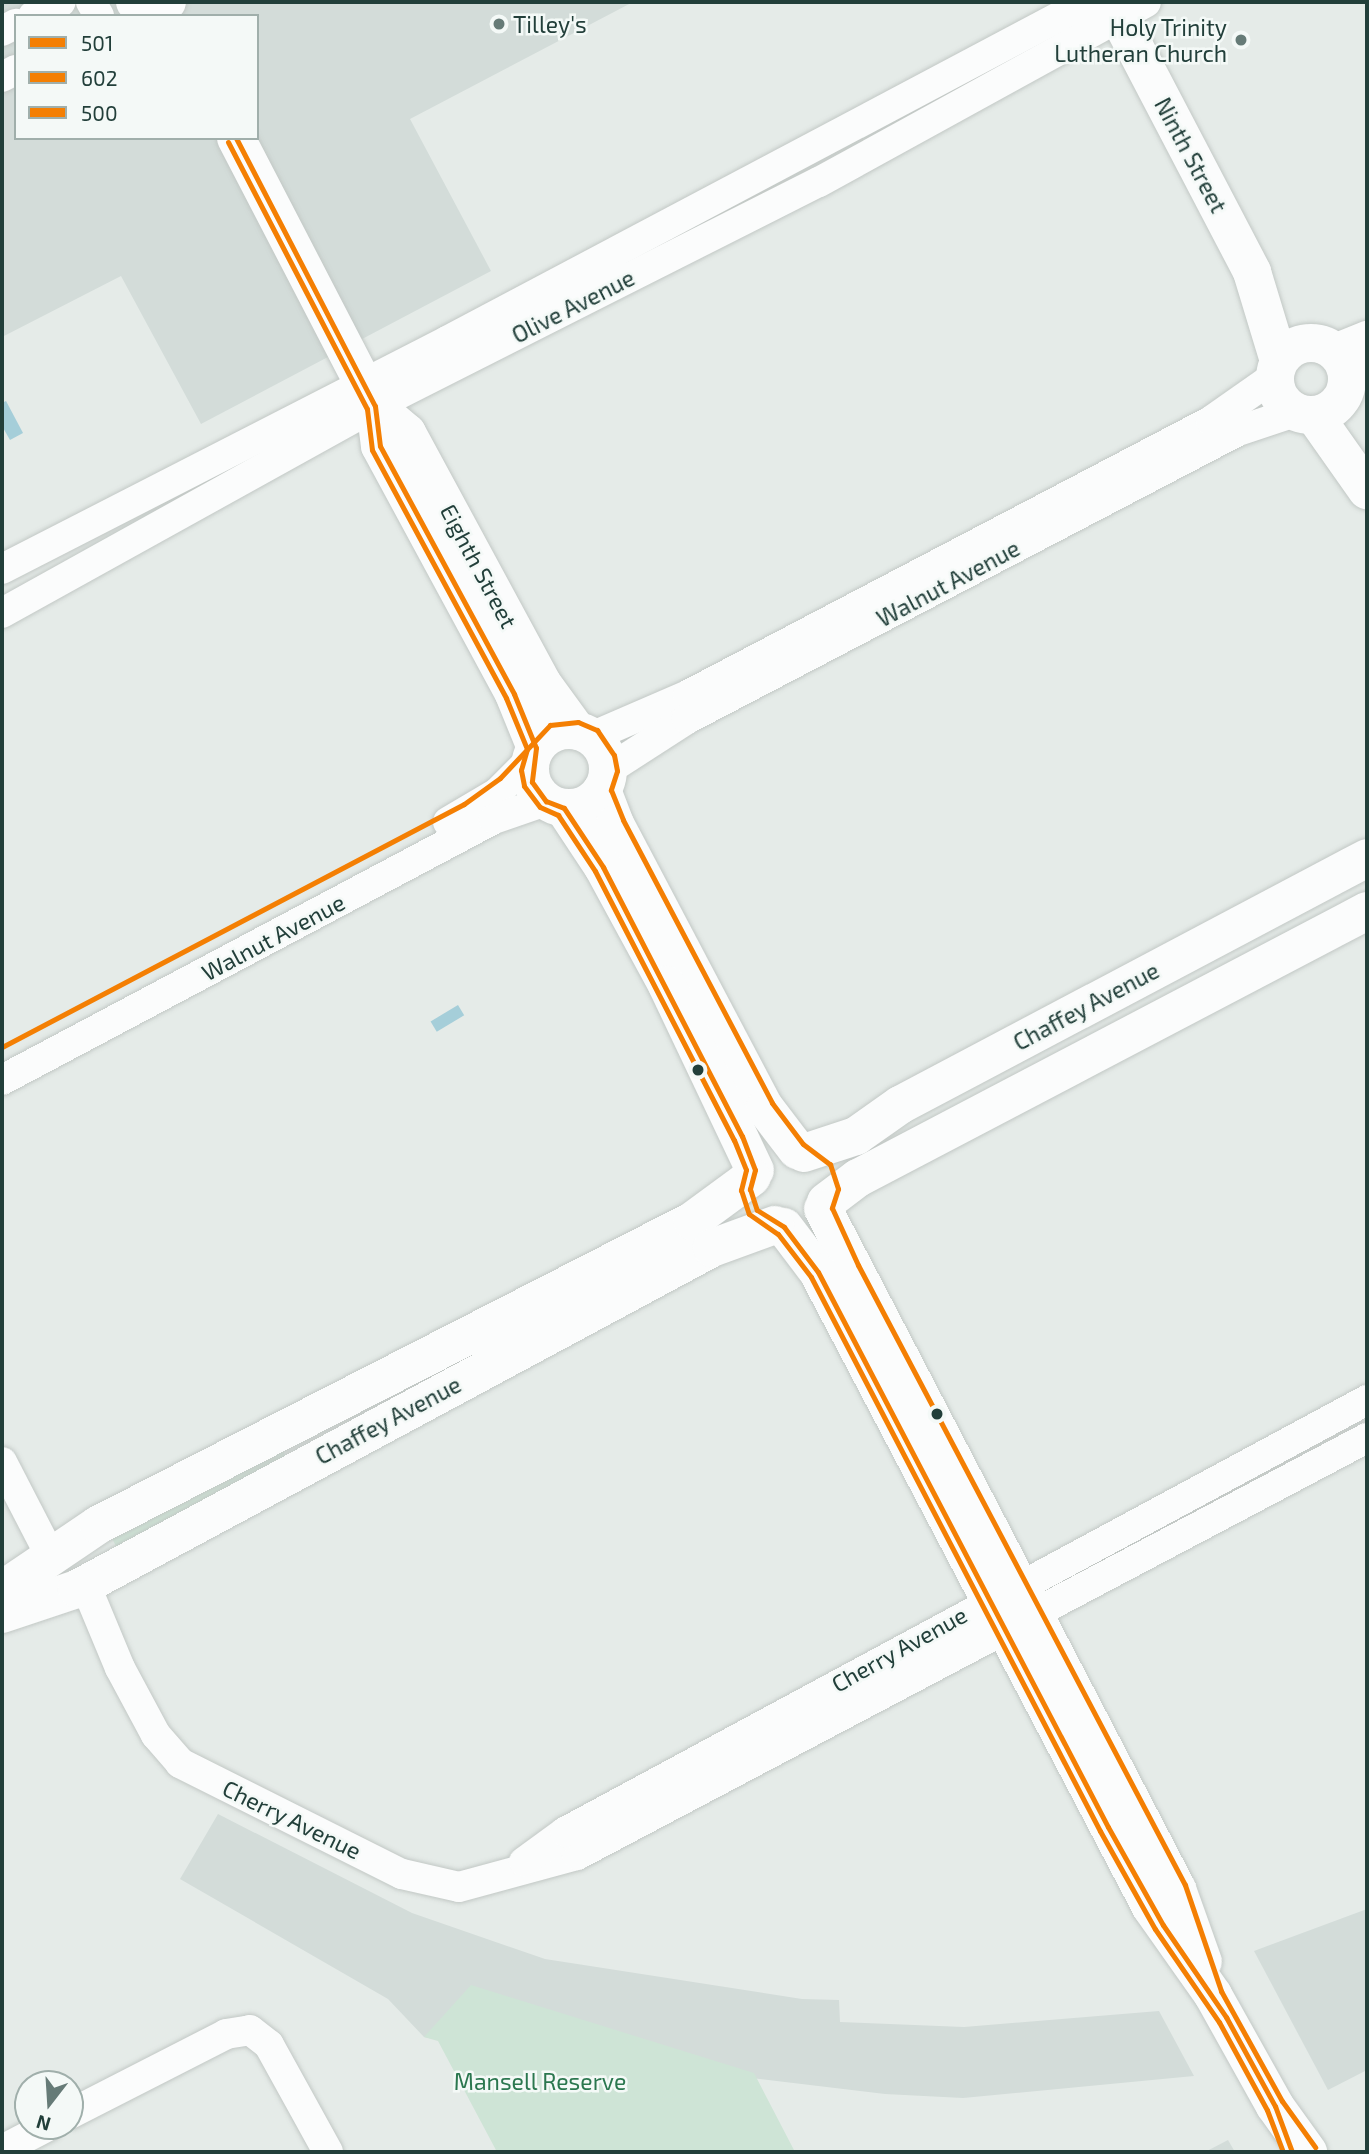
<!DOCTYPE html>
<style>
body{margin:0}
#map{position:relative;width:1369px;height:2154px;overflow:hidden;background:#e5ebe8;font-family:"Exo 2",sans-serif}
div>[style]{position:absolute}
.built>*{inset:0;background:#d3dcd9}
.green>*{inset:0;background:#cee4d6;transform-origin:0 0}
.water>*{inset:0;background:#a5ced9;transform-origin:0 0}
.roads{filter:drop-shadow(0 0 2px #c2c8c5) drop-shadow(0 0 2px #c2c8c5)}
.street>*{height:30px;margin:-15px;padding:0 15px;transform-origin:15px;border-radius:15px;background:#fbfcfc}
.secondary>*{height:38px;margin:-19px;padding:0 19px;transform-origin:19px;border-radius:19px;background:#fbfcfc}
.secondary>.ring{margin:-19px;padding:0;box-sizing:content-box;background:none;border:38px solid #fbfcfc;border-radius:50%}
.bus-1>*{height:5px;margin:-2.5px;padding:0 2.5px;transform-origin:2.5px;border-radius:2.5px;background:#f47f03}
.bus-2>*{height:5px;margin:-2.5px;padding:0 2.5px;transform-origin:2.5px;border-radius:2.5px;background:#f47f03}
.bus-3>*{height:5px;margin:-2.5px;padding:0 2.5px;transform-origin:2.5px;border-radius:2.5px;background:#f47f03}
.dots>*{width:19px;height:19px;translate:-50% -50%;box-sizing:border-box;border:4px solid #f4f9f7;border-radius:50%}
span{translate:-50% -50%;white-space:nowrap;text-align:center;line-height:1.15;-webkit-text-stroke:5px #f4f9f7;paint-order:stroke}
.poi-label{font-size:23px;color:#223f3a}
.left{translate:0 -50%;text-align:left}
.right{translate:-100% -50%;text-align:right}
.street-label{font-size:23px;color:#223f3a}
.park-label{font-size:23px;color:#2b774f}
.frame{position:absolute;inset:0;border:4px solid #223f3a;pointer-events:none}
.legend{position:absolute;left:14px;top:14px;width:245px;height:126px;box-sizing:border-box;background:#f4f9f7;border:2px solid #a0afab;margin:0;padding:9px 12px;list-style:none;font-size:21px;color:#223f3a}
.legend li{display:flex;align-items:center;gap:14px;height:35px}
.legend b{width:35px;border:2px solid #a0afab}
.north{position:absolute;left:14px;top:2070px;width:70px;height:70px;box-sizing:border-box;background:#f4f9f7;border:2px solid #a0afab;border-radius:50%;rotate:197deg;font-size:19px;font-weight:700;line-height:28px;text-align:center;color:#223f3a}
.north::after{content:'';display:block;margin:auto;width:24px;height:32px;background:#667b77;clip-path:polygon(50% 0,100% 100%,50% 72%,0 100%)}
</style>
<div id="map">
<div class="built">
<div style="clip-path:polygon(evenodd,2px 2px,633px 2px,410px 119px,491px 271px,201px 424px,121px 276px,2px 337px,2px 2px,16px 16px,257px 16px,257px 138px,16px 138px,16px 16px)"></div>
<div style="clip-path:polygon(218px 1814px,412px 1913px,545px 1959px,802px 1999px,839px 2000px,840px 2022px,964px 2027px,1159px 2011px,1194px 2076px,963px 2098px,885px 2094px,438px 2040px,424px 2037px,388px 1999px,180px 1879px)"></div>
<div style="clip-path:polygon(1367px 1909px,1367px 2070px,1328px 2090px,1254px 1951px)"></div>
<div style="clip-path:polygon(1228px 2140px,1235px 2152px,1205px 2152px)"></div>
</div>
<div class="green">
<div style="left:282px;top:1449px;width:13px;height:192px;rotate:63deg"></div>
<div style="clip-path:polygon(471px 1985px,754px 2073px,795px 2152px,497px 2152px,438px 2041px,424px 2037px)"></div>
</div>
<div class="water">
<div style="clip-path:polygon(6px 401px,23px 433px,10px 440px,2px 426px,2px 403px)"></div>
<div style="left:458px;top:1005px;width:12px;height:32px;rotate:59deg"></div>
</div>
<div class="roads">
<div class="street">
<div style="left:91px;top:2px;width:16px;rotate:60deg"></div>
<div style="left:33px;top:16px;width:31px;rotate:-27deg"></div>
<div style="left:2px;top:31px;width:16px;rotate:-27deg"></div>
<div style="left:2px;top:77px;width:16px;rotate:-27deg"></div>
<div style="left:1332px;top:350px;width:38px;rotate:-22deg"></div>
<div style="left:1347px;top:382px;width:26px;rotate:-39deg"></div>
<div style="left:2px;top:569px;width:500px;rotate:-27.13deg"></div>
<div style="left:447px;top:341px;width:724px;rotate:-27.91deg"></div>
<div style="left:2px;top:613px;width:427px;rotate:-29deg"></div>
<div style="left:375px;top:406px;width:497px;rotate:-26.8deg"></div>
<div style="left:819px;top:182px;width:373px;rotate:-28.8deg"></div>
<div style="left:591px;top:737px;width:106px;rotate:-23.4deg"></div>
<div style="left:688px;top:695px;width:590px;rotate:-27.65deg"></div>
<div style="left:1211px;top:421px;width:78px;rotate:-35.1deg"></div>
<div style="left:608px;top:770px;width:94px;rotate:-32.8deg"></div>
<div style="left:687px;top:719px;width:622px;rotate:-27.6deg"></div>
<div style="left:1238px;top:431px;width:60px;rotate:-18.4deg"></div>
<div style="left:448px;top:822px;width:57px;rotate:-30.6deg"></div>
<div style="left:497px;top:793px;width:49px;rotate:-45deg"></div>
<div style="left:2px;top:1080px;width:557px;rotate:-27.95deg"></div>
<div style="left:494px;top:819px;width:55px;rotate:-19.1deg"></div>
<div style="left:2px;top:1462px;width:105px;rotate:62.7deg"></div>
<div style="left:85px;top:1584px;width:91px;rotate:67.4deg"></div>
<div style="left:120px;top:1668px;width:76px;rotate:61.8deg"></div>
<div style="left:156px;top:1735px;width:37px;rotate:49deg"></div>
<div style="left:180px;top:1763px;width:248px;rotate:26.6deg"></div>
<div style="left:402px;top:1874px;width:58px;rotate:12.8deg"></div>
<div style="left:459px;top:1887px;width:122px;rotate:-15.2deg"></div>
<div style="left:577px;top:1855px;width:893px;rotate:-27.83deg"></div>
<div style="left:524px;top:1862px;width:51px;rotate:-36.2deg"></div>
<div style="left:565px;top:1832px;width:911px;rotate:-28.31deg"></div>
<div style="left:70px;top:2114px;width:175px;rotate:-27.1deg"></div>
<div style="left:226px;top:2034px;width:24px;rotate:-9deg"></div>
<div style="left:250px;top:2030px;width:24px;rotate:38deg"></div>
<div style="left:269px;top:2045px;width:122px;rotate:61.1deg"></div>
<div style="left:2px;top:2150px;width:52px;rotate:-27.6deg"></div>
</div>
<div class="secondary">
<div style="left:135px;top:2px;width:21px;rotate:14deg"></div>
<div style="left:155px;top:7px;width:13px;rotate:-23deg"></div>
<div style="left:1111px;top:2px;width:305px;rotate:62.4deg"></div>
<div style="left:1252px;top:272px;width:93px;rotate:73.1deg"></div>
<div style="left:236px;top:138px;width:302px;rotate:62.6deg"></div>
<div style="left:375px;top:406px;width:40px;rotate:82.9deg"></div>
<div style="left:380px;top:446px;width:282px;rotate:61.6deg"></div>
<div style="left:514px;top:694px;width:58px;rotate:67.8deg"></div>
<div class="ring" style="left:1275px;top:343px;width:34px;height:34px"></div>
<div style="left:375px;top:406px;width:42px;rotate:40.2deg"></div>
<div style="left:407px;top:433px;width:284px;rotate:61.6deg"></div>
<div style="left:542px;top:683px;width:59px;rotate:53.9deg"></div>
<div style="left:1314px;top:415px;width:92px;rotate:54.8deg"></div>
<div class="ring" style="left:530px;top:730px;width:40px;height:40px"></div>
<div style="left:602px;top:790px;width:36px;rotate:69deg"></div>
<div style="left:615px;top:824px;width:321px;rotate:62.2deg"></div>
<div style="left:765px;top:1108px;width:53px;rotate:52.7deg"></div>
<div style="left:564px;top:808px;width:71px;rotate:56.5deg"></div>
<div style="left:603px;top:867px;width:134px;rotate:61.5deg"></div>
<div style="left:667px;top:985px;width:205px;rotate:64.6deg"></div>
<div style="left:804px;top:1153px;width:55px;rotate:-18.1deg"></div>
<div style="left:856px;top:1136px;width:54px;rotate:-35.2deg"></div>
<div style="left:900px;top:1105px;width:528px;rotate:-27.87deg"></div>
<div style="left:826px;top:1202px;width:40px;rotate:-37deg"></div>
<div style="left:858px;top:1178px;width:575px;rotate:-27.68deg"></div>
<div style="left:823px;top:1209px;width:767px;rotate:62.5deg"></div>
<div style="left:1177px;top:1889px;width:77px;rotate:70.4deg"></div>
<div style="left:784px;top:1227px;width:56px;rotate:52.9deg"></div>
<div style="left:818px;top:1272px;width:717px;rotate:62.33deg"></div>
<div style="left:1151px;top:1907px;width:108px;rotate:54.8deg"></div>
<div style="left:1213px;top:1995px;width:127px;rotate:60.8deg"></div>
<div style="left:1275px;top:2106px;width:57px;rotate:54.3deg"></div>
<div style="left:2px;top:1590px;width:116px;rotate:-34.1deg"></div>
<div style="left:98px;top:1525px;width:667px;rotate:-27.1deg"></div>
<div style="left:692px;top:1221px;width:74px;rotate:-36.3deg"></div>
<div style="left:2px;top:1614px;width:79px;rotate:-18.4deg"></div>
<div style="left:77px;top:1589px;width:721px;rotate:-28.24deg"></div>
<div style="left:712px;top:1248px;width:67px;rotate:-20.1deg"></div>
</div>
</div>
<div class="bus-1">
<div style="left:236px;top:138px;width:302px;rotate:62.6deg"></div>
<div style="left:375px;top:406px;width:40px;rotate:82.9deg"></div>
<div style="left:380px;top:446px;width:282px;rotate:61.6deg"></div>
<div style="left:514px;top:694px;width:58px;rotate:67.8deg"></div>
<div style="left:536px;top:748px;width:34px;rotate:97deg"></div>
<div style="left:532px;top:782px;width:24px;rotate:54deg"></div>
<div style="left:546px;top:801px;width:19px;rotate:21deg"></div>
<div style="left:564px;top:808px;width:71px;rotate:56.5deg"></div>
<div style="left:603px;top:867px;width:303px;rotate:62.7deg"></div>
<div style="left:742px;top:1136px;width:36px;rotate:69deg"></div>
<div style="left:755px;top:1170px;width:20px;rotate:105deg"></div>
<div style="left:750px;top:1189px;width:22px;rotate:72deg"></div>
<div style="left:757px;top:1210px;width:32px;rotate:32deg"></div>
<div style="left:784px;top:1227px;width:56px;rotate:52.9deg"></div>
<div style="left:818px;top:1272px;width:626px;rotate:62.41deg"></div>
<div style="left:1108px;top:1827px;width:112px;rotate:60.7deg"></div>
<div style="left:1163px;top:1925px;width:112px;rotate:55.6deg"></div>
<div style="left:1226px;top:2017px;width:102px;rotate:61.2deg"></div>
<div style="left:1275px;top:2106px;width:49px;rotate:69.7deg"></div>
</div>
<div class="bus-2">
<div style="left:228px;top:142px;width:301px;rotate:62.5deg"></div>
<div style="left:367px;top:409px;width:41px;rotate:83deg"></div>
<div style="left:372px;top:450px;width:282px;rotate:61.6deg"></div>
<div style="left:506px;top:698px;width:55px;rotate:67.6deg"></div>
<div style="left:527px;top:749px;width:22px;rotate:106deg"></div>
<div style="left:521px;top:770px;width:16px;rotate:79deg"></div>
<div style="left:524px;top:786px;width:26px;rotate:53deg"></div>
<div style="left:540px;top:807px;width:20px;rotate:24deg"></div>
<div style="left:558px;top:815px;width:67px;rotate:56.5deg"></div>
<div style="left:595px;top:871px;width:303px;rotate:62.7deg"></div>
<div style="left:734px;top:1140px;width:32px;rotate:68deg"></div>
<div style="left:746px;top:1170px;width:21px;rotate:104deg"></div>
<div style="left:741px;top:1190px;width:25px;rotate:72deg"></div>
<div style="left:749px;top:1214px;width:35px;rotate:35deg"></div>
<div style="left:778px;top:1234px;width:54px;rotate:52.5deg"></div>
<div style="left:811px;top:1277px;width:625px;rotate:62.45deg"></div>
<div style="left:1100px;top:1831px;width:112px;rotate:60.7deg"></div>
<div style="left:1155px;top:1929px;width:113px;rotate:55.5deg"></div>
<div style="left:1219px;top:2022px;width:100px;rotate:61.4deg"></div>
<div style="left:1267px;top:2110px;width:45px;rotate:69.1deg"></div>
</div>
<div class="bus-3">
<div style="left:2px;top:1047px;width:522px;rotate:-27.74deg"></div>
<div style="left:464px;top:804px;width:44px;rotate:-35.8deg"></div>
<div style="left:500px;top:778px;width:73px;rotate:-46.7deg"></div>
<div style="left:550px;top:725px;width:28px;rotate:-6deg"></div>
<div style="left:578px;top:722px;width:21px;rotate:23deg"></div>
<div style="left:597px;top:730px;width:30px;rotate:56deg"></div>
<div style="left:614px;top:755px;width:16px;rotate:79deg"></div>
<div style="left:617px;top:771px;width:20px;rotate:108deg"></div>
<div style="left:611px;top:790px;width:32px;rotate:68deg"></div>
<div style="left:623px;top:820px;width:320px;rotate:62.2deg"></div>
<div style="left:772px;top:1103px;width:51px;rotate:52.9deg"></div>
<div style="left:803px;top:1144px;width:34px;rotate:37deg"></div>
<div style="left:830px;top:1164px;width:26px;rotate:72deg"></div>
<div style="left:838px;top:1189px;width:20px;rotate:108deg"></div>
<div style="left:832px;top:1208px;width:63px;rotate:65.5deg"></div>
<div style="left:858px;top:1265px;width:701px;rotate:62.19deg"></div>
<div style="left:1185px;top:1885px;width:112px;rotate:71.2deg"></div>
<div style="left:1221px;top:1991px;width:126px;rotate:61deg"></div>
<div style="left:1282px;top:2101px;width:57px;rotate:54.3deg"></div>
</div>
<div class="dots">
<div style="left:499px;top:24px;background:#667b77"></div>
<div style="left:1241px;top:40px;background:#667b77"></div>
<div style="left:698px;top:1070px;background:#223f3a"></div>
<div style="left:937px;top:1414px;background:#223f3a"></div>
</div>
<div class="poi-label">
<span class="left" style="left:513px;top:24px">Tilley's</span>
<span class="right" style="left:1227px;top:40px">Holy Trinity<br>Lutheran Church</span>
</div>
<div class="street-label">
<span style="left:1191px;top:155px;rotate:62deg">Ninth Street</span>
<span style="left:573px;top:306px;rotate:-27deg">Olive Avenue</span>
<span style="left:479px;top:566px;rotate:62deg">Eighth Street</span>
<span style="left:948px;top:583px;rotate:-28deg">Walnut Avenue</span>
<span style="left:273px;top:937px;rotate:-28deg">Walnut Avenue</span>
<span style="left:1086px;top:1006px;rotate:-28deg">Chaffey Avenue</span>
<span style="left:388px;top:1420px;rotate:-28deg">Chaffey Avenue</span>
<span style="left:899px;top:1649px;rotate:-29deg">Cherry Avenue</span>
<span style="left:292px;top:1819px;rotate:26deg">Cherry Avenue</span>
</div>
<div class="park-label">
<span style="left:540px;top:2081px">Mansell Reserve</span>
</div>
<div class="frame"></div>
<ul class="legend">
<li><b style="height:9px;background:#f47f03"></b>501</li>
<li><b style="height:9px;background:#f47f03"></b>602</li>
<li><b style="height:9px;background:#f47f03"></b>500</li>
</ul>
<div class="north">N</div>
</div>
